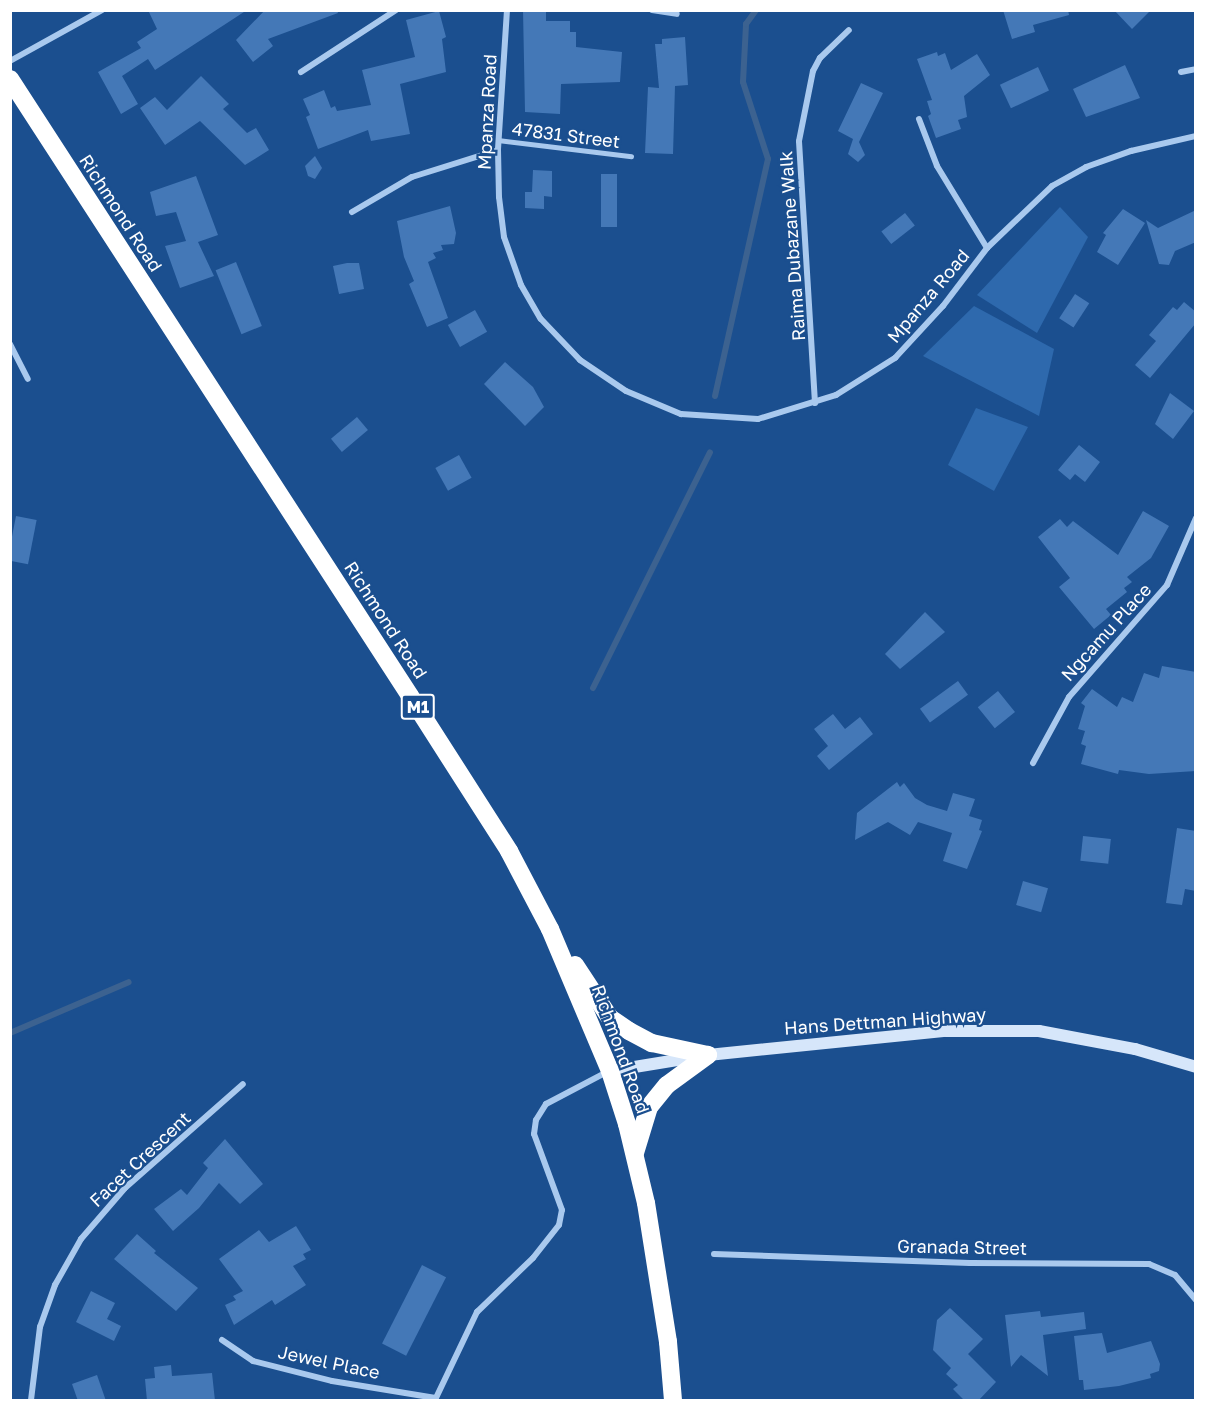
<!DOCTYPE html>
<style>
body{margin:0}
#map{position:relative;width:1206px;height:1411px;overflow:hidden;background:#1b4f8f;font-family:"Golos Text",sans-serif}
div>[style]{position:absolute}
.green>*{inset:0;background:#2e69ad}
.stream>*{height:6px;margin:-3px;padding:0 3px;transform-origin:3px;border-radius:3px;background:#3c6290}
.building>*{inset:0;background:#4478b7;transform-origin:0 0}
.lane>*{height:4.5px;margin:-2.25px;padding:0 2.25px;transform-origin:2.25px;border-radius:2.25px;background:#a9c9ee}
.street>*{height:6px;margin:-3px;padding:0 3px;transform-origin:3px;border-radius:3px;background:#a9c9ee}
.secondary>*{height:12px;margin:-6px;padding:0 6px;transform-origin:6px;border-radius:6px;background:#d6e6fa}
.highway>*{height:18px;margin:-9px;padding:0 9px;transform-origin:9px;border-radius:9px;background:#fff}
span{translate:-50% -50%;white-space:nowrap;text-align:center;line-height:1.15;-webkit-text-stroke:4.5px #1b4f8f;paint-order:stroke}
.shield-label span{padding:2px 4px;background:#1b4f8f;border:2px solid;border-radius:4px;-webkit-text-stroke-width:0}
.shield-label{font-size:16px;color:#fff;font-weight:700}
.street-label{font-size:18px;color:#fff}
.frame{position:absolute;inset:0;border:12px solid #fff;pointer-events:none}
</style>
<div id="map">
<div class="green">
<div style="clip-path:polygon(1060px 207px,1088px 237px,1037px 333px,977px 295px)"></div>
<div style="clip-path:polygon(974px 306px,1054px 349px,1039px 416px,923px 356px)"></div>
<div style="clip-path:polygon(976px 408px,1028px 427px,994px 491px,948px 465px)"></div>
</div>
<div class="stream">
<div style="left:715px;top:396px;width:243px;rotate:-77.4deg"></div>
<div style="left:768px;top:159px;width:81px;rotate:-108deg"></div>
<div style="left:743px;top:82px;width:58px;rotate:-87deg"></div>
<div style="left:746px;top:24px;width:17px;rotate:-54deg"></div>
<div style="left:593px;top:688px;width:263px;rotate:-63.6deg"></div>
<div style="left:10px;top:1033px;width:129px;rotate:-23.2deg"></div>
</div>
<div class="building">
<div style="clip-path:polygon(148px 10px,247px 10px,155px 70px,148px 59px,122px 76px,138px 104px,121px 114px,98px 72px,141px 48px,137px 42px,157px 29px)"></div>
<div style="clip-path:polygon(265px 10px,337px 10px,338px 13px,268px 39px,273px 46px,253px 62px,236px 40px)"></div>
<div style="clip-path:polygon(523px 10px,546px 10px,546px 21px,570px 21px,570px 32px,576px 32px,576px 47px,622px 52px,620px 82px,561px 84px,560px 114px,525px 112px)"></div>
<div style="clip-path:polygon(1003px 10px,1068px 10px,1069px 15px,1033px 25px,1035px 32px,1012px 39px)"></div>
<div style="clip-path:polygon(1114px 10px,1151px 10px,1132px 29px)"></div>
<div style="clip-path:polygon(439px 11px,446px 37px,442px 39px,446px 72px,400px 84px,410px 134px,371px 141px,368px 130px,318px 149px,306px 117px,310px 115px,303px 99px,324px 90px,331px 108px,335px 106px,337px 111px,371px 105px,362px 70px,415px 57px,406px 20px)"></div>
<div style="clip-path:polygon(685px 37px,688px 85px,675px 86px,673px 154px,645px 153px,648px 87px,659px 88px,655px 44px,662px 44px,662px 39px)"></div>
<div style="clip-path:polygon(937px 52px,938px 56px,945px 53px,951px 70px,977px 54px,990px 75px,964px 96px,967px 117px,958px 120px,961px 129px,936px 138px,928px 116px,931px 114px,927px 101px,932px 100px,917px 59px)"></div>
<div style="clip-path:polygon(1125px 65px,1140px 98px,1086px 117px,1073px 89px)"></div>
<div style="left:1038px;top:67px;width:26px;height:42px;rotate:65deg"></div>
<div style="clip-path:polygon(201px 76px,229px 104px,223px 109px,247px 133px,256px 128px,269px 150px,245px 165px,200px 121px,165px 145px,140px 108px,155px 97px,167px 110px)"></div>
<div style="clip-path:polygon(861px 83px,883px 93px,859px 142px,865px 155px,858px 162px,848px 154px,853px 139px,838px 131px)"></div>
<div style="clip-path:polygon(315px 156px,322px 168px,315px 179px,308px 176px,305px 166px)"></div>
<div style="clip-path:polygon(533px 170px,552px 171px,552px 197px,544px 196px,544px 209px,525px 208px,525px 192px,532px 192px)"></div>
<div style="left:601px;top:174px;width:16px;height:53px"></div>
<div style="clip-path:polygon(196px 176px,218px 235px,198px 242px,214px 276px,180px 288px,165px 246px,186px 241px,176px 212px,156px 216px,150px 192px)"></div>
<div style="clip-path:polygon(450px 206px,456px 233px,454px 244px,441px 245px,443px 250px,433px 253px,436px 258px,428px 262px,448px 318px,427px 327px,409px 284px,414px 281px,404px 257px,397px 221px)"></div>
<div style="clip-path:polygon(1123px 209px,1145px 223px,1118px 265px,1097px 252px,1106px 235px,1103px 233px)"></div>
<div style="clip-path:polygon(1196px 210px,1196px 242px,1175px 251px,1169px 265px,1159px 264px,1146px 220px,1158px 228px)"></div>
<div style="left:905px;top:213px;width:16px;height:30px;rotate:52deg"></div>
<div style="left:236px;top:262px;width:69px;height:22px;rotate:68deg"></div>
<div style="clip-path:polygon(347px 263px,359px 263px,364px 289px,339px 294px,333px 266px)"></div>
<div style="left:1075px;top:294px;width:17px;height:29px;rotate:33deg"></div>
<div style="clip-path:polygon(1184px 302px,1196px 312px,1196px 323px,1150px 378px,1135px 365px,1156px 341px,1149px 335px,1173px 307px,1177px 310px)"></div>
<div style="left:475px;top:310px;width:25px;height:31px;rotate:61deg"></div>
<div style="clip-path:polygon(505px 362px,533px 387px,544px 407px,525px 426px,484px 384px)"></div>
<div style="clip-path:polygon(1170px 393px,1194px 411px,1173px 439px,1155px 424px)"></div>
<div style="left:357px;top:417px;width:17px;height:34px;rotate:50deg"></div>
<div style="clip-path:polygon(1079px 445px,1100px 462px,1085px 482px,1075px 474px,1070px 480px,1058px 470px)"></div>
<div style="left:459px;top:455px;width:26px;height:27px;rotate:61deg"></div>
<div style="clip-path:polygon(1143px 511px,1169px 526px,1151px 558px,1127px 577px,1132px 582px,1124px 588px,1127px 592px,1106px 609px,1111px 615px,1094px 629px,1059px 587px,1070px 578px,1038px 537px,1060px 519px,1067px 527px,1073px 521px,1118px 555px)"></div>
<div style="left:16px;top:516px;width:21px;height:45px;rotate:11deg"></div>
<div style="clip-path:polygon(925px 612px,945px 632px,900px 669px,885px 654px)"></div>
<div style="clip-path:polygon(1162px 666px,1196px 672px,1196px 771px,1149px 774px,1119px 770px,1118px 774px,1081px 764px,1086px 746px,1081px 744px,1085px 731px,1078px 729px,1085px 706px,1081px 703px,1092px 689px,1117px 707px,1122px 697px,1133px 702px,1144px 673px,1159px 678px)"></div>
<div style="left:958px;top:681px;width:17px;height:47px;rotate:54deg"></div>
<div style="left:998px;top:691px;width:27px;height:26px;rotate:51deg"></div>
<div style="clip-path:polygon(833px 714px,845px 729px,860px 717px,873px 734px,829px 770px,817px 756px,828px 746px,814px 729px)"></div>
<div style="clip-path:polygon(897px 782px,900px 787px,904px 783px,915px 798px,927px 805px,947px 811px,953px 793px,975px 799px,969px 816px,982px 820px,979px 830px,982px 831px,967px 869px,943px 861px,952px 833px,918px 822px,910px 835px,888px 822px,855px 840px,857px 813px)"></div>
<div style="clip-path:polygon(1177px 828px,1196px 831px,1196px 891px,1185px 889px,1182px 905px,1166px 903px)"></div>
<div style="left:1083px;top:836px;width:28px;height:25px;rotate:6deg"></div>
<div style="left:1023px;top:881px;width:26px;height:25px;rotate:16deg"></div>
<div style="clip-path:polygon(225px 1139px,263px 1184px,240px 1204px,219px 1183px,199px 1208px,173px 1231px,154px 1209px,181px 1189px,187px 1195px,208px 1168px,203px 1163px)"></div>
<div style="clip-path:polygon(296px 1226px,311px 1250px,303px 1254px,306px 1259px,293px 1266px,306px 1285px,275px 1305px,272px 1300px,234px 1325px,225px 1305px,236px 1300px,233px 1296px,243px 1291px,219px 1259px,259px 1230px,269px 1242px)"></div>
<div style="clip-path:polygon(137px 1234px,156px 1251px,154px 1253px,198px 1288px,176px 1311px,114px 1259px)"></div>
<div style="left:422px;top:1265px;width:27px;height:88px;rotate:27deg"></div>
<div style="clip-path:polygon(91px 1291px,115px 1303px,107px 1319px,121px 1326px,114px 1341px,76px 1322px)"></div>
<div style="clip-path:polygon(950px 1308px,983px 1339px,968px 1354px,996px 1382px,978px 1401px,965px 1401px,953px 1389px,958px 1385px,946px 1374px,951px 1368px,933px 1350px,937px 1320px)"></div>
<div style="clip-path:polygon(1040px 1311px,1041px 1317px,1084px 1312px,1086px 1329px,1043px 1335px,1048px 1376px,1021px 1355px,1011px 1367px,1005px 1315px)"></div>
<div style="clip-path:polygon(1102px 1333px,1107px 1353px,1151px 1341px,1160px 1364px,1159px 1371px,1150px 1374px,1151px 1378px,1119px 1386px,1084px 1390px,1083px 1380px,1079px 1380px,1074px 1336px)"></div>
<div style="clip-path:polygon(171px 1365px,172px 1376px,212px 1373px,215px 1401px,147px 1401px,145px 1379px,155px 1378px,154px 1367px)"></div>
<div style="clip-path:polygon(97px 1375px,106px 1401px,78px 1401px,72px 1384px)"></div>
</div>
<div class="lane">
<div style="left:498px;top:140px;width:134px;rotate:6.9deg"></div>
</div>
<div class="street">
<div style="left:507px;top:10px;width:140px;rotate:93.7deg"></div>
<div style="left:498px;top:150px;width:47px;rotate:88.8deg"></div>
<div style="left:499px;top:197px;width:40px;rotate:82.9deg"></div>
<div style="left:504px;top:237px;width:51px;rotate:70.5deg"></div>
<div style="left:521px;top:285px;width:39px;rotate:60deg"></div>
<div style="left:541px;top:319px;width:57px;rotate:46.4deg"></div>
<div style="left:580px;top:360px;width:55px;rotate:34deg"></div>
<div style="left:626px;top:391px;width:60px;rotate:22.7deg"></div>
<div style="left:681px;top:414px;width:77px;rotate:3.7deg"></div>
<div style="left:758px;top:419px;width:82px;rotate:-17.1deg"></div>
<div style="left:836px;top:395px;width:70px;rotate:-32.1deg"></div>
<div style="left:895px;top:358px;width:71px;rotate:-47.3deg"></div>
<div style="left:943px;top:306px;width:73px;rotate:-52.8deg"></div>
<div style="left:987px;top:248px;width:90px;rotate:-43.6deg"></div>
<div style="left:1052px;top:186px;width:39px;rotate:-29deg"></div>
<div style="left:1086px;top:167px;width:48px;rotate:-19.6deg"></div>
<div style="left:1131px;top:151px;width:67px;rotate:-13deg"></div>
<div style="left:652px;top:10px;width:25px;rotate:9deg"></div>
<div style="left:10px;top:61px;width:105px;rotate:-29deg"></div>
<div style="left:301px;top:72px;width:113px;rotate:-33.1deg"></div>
<div style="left:1181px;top:72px;width:15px;rotate:-11deg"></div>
<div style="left:919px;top:119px;width:50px;rotate:69deg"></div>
<div style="left:937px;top:166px;width:96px;rotate:58.6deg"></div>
<div style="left:352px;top:212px;width:69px;rotate:-30.3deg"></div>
<div style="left:412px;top:177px;width:90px;rotate:-17.4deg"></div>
<div style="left:10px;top:344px;width:39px;rotate:63deg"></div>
<div style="left:815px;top:403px;width:262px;rotate:-93.5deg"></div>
<div style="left:799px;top:141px;width:71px;rotate:-78.7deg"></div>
<div style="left:813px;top:71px;width:15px;rotate:-62deg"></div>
<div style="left:820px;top:58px;width:40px;rotate:-44deg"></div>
<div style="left:1033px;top:763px;width:75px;rotate:-61.4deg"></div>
<div style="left:1069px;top:697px;width:149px;rotate:-48.8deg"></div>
<div style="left:1167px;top:585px;width:73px;rotate:-66.6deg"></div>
<div style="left:714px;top:1254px;width:256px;rotate:2deg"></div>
<div style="left:970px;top:1263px;width:179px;rotate:0.3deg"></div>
<div style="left:1149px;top:1264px;width:28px;rotate:23deg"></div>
<div style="left:1175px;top:1275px;width:33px;rotate:50deg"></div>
<div style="left:222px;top:1340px;width:37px;rotate:34deg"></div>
<div style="left:253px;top:1361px;width:81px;rotate:14.2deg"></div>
<div style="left:332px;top:1381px;width:105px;rotate:9.3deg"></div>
<div style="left:31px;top:1400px;width:74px;rotate:-83deg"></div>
<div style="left:40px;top:1327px;width:45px;rotate:-70.3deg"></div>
<div style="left:55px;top:1285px;width:53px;rotate:-60.5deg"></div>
<div style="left:81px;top:1239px;width:67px;rotate:-49.2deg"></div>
<div style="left:125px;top:1188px;width:157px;rotate:-41.4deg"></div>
<div style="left:435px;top:1400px;width:98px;rotate:-64.5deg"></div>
<div style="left:477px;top:1312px;width:78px;rotate:-44deg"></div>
<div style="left:533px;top:1258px;width:42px;rotate:-51.8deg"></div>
<div style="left:559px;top:1225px;width:15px;rotate:-79deg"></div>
<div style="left:562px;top:1210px;width:81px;rotate:-110.2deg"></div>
<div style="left:534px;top:1134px;width:14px;rotate:-82deg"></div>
<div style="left:536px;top:1120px;width:19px;rotate:-58deg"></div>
<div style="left:546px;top:1104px;width:69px;rotate:-27.7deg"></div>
</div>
<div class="secondary">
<div style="left:610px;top:1071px;width:99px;rotate:-9.3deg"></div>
<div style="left:708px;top:1055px;width:239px;rotate:-5.8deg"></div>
<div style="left:946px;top:1031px;width:93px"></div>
<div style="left:1039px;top:1031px;width:98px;rotate:10.6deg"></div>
<div style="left:1135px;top:1049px;width:64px;rotate:16.4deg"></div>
</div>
<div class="highway">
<div style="left:10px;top:79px;width:735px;rotate:57.04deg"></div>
<div style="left:410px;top:696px;width:184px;rotate:57.4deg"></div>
<div style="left:509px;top:851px;width:88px;rotate:62.3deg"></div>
<div style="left:550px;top:929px;width:154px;rotate:67.1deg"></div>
<div style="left:610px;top:1071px;width:56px;rotate:72.2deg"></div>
<div style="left:627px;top:1124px;width:81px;rotate:76.5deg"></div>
<div style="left:646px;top:1203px;width:141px;rotate:81deg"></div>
<div style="left:668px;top:1342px;width:58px;rotate:85.1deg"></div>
<div style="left:575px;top:965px;width:64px;rotate:56.6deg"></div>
<div style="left:610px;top:1018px;width:23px;rotate:34deg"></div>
<div style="left:629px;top:1031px;width:26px;rotate:28deg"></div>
<div style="left:652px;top:1043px;width:57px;rotate:12.1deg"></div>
<div style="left:635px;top:1153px;width:48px;rotate:-73.1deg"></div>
<div style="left:649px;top:1107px;width:28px;rotate:-51deg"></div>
<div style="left:667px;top:1085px;width:51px;rotate:-36.2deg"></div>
</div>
<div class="shield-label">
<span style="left:418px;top:707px">M1</span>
</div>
<div class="street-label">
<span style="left:487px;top:112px;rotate:-87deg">Mpanza Road</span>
<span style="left:566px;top:135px;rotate:7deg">47831 Street</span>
<span style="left:121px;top:213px;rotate:57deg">Richmond Road</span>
<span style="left:792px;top:246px;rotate:-94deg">Raima Dubazane Walk</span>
<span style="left:928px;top:296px;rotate:-50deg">Mpanza Road</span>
<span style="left:386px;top:620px;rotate:57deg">Richmond Road</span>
<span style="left:1106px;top:632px;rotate:-48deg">Ngcamu Place</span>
<span style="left:885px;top:1021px;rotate:-4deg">Hans Dettman Highway</span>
<span style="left:621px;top:1049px;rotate:70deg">Richmond Road</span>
<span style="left:140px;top:1159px;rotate:-43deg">Facet Crescent</span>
<span style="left:962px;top:1247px;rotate:1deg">Granada Street</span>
<span style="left:329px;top:1362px;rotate:12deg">Jewel Place</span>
</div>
<div class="frame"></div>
</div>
